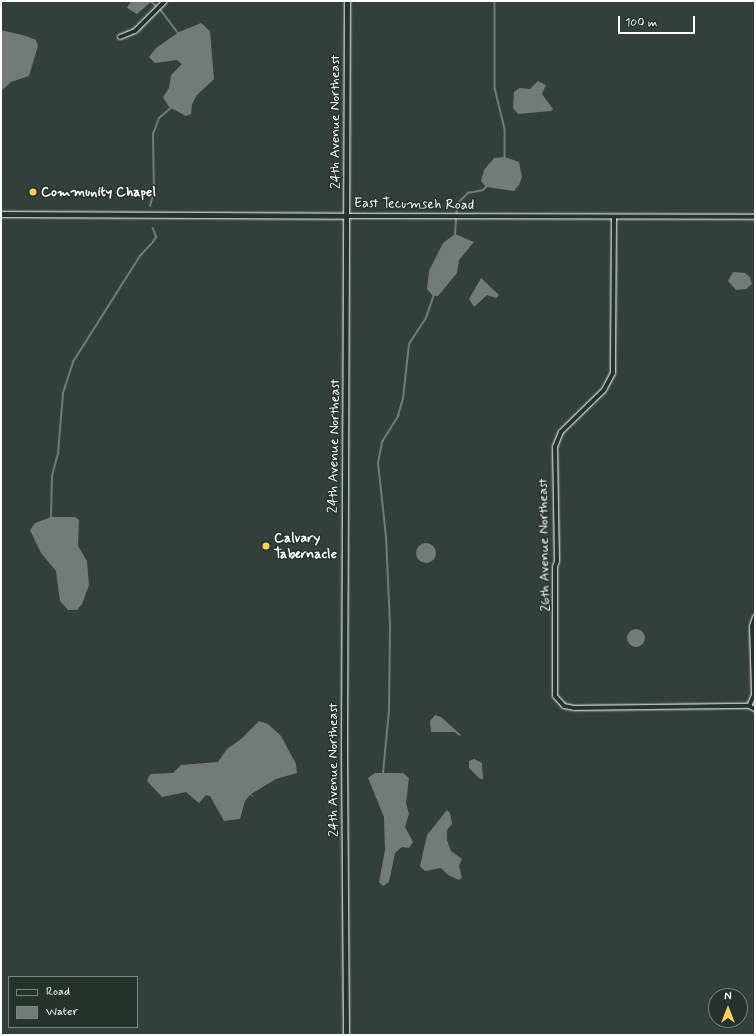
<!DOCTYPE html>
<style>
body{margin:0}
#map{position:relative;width:756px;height:1036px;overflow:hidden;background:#333f3a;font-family:Mynerve,sans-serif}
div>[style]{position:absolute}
.water>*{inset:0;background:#737b78}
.round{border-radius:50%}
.stream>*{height:1.5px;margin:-0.75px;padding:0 0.75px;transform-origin:0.75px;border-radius:0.75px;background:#737b78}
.roads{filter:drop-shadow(0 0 1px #fff) drop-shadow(0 0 1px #fff)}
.minor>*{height:4px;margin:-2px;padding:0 2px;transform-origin:2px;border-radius:2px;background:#26332d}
.tertiary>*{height:5px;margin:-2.5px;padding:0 2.5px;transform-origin:2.5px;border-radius:2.5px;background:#26332d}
.dots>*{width:11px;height:11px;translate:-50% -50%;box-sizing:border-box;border:2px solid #26332d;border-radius:50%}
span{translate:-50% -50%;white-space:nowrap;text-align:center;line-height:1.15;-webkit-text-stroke:3px #26332d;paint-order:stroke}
.street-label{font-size:14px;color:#fff}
.poi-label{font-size:14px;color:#fff;font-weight:700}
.left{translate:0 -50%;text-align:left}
.frame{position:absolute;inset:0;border:2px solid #fff;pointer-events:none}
.legend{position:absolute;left:8px;top:976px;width:130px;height:52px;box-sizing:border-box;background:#26332d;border:1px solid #7d8581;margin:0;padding:5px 7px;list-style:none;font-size:12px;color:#fff}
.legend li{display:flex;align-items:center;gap:8px;height:20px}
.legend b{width:20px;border:1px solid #7d8581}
.north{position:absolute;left:708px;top:988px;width:40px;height:40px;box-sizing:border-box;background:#26332d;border:1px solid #7d8581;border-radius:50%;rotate:0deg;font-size:11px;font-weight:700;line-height:16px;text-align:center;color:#fff}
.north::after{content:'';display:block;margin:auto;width:14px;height:18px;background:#ffd166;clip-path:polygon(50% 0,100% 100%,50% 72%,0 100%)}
.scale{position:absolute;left:618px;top:16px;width:77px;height:18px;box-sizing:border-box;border:2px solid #fff;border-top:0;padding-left:5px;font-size:12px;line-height:14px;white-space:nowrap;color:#fff;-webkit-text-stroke:3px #26332d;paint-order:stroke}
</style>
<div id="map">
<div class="water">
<div style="clip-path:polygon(131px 1px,152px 1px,137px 14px,127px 8px)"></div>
<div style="clip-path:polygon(201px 23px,210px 31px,214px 79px,197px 95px,192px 104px,191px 114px,186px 116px,169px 107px,163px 97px,169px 88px,171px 75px,182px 64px,177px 60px,155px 63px,149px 57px,156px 48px,179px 32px)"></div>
<div style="clip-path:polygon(1px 30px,26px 36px,36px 40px,38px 46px,29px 76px,11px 82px,1px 91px)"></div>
<div style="clip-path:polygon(538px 81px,546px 85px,542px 94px,553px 109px,551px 111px,518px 114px,513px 108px,514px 92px,519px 88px,530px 89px)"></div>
<div style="clip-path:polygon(505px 157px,519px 162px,522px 177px,519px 185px,514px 191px,486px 187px,481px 181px,484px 170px,494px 158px)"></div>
<div style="clip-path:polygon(455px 234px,474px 242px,459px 260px,457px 273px,438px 296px,433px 296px,427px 289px,429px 271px,443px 243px)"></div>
<div style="clip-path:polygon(733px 272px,745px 273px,750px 277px,752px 284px,746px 289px,736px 290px,728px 281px)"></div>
<div style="clip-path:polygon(481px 278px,499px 295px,496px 298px,487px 295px,474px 307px,469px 299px)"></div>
<div style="clip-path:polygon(51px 517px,75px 517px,79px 520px,78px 546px,87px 561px,89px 585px,82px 604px,77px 610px,68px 610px,60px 601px,56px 571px,41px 553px,30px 530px,35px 523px)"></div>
<div class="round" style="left:416px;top:543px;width:20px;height:20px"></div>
<div class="round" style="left:627px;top:629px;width:18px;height:18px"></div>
<div style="clip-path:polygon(435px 715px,441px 717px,461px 735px,460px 736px,454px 732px,431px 732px,430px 721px)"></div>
<div style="clip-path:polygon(259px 721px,268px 724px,281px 736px,296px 764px,297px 773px,276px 779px,251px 794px,254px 797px,250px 795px,245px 801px,240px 819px,224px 821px,210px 796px,206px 795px,199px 803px,186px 792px,162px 797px,147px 781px,150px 774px,173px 773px,181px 765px,218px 762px,227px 749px,241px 739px)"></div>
<div style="clip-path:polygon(474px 759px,482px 763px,483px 779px,480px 779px,469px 768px,469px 761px)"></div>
<div style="clip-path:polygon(375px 773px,403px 773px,409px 778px,406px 803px,409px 814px,405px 827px,413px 842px,409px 848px,402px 847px,395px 853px,389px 882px,383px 886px,379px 882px,385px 850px,384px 817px,368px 778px)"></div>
<div style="clip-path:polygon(447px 810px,450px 813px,452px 824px,447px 830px,447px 840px,451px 851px,462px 859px,459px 866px,462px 878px,459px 880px,448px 875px,441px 868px,425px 871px,420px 866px,427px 835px)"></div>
</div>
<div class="stream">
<div style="left:151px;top:1px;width:7px;rotate:45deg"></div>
<div style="left:495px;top:1px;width:87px;rotate:90deg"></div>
<div style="left:495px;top:88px;width:42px;rotate:76.3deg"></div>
<div style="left:505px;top:129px;width:29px;rotate:90deg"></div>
<div style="left:161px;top:10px;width:30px;rotate:53deg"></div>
<div style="left:150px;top:206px;width:15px;rotate:-74deg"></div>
<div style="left:154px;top:192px;width:58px;rotate:-91deg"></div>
<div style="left:153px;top:134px;width:17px;rotate:-69deg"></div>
<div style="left:159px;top:118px;width:16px;rotate:-40deg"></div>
<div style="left:455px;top:235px;width:31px;rotate:-86deg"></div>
<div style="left:457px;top:204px;width:16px;rotate:-45deg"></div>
<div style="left:468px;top:193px;width:15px;rotate:-11deg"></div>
<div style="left:483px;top:190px;width:6px;rotate:-45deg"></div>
<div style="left:51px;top:517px;width:41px;rotate:-88.6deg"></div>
<div style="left:52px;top:476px;width:23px;rotate:-75deg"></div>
<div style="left:58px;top:454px;width:61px;rotate:-85.3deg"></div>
<div style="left:63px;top:393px;width:33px;rotate:-72deg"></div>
<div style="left:73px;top:362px;width:125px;rotate:-57.7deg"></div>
<div style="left:140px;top:256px;width:19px;rotate:-47deg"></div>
<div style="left:153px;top:242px;width:6px;rotate:-59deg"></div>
<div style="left:156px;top:237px;width:9px;rotate:-111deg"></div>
<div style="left:383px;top:773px;width:62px;rotate:-84.5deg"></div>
<div style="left:389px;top:711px;width:86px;rotate:-89.3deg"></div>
<div style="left:390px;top:625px;width:88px;rotate:-92.6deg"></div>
<div style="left:386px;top:537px;width:74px;rotate:-96.2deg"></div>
<div style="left:378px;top:463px;width:21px;rotate:-79deg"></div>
<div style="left:382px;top:442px;width:31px;rotate:-58deg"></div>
<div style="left:398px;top:416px;width:18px;rotate:-74deg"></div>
<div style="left:403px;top:399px;width:55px;rotate:-83.8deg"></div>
<div style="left:409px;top:344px;width:31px;rotate:-57deg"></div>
<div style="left:426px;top:318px;width:24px;rotate:-71deg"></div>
</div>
<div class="roads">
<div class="minor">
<div style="left:120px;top:37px;width:16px;rotate:-22deg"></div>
<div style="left:135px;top:31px;width:42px;rotate:-45deg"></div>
<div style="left:347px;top:216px;width:408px;rotate:0.1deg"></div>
<div style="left:614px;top:217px;width:156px;rotate:90.4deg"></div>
<div style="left:613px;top:373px;width:19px;rotate:118deg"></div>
<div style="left:604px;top:390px;width:60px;rotate:135.7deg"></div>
<div style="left:561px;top:432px;width:16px;rotate:112deg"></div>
<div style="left:555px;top:447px;width:114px;rotate:89deg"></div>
<div style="left:557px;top:561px;width:6px;rotate:108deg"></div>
<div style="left:555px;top:567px;width:129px;rotate:90deg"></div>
<div style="left:555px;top:696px;width:13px;rotate:48deg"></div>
<div style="left:564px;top:706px;width:10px;rotate:11deg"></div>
<div style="left:574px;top:708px;width:175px;rotate:-0.7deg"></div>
<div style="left:755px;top:617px;width:9px;rotate:108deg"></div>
<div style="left:752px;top:626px;width:69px;rotate:88.3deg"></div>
<div style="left:754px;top:695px;width:12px;rotate:114deg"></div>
<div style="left:749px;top:706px;width:7px;rotate:27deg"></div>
</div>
<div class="tertiary">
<div style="left:1px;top:214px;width:346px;rotate:0.3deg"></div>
<div style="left:346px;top:1035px;width:291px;rotate:-90.4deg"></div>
<div style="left:344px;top:744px;width:743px;rotate:-89.77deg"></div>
</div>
</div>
<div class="dots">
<div style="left:33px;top:192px;background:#ffd166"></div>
<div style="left:266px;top:546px;background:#ffd166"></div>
</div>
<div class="street-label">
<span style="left:335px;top:122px;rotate:-90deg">24th Avenue Northeast</span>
<span style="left:414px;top:204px;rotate:1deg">East Tecumseh Road</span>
<span style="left:334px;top:446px;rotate:-89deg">24th Avenue Northeast</span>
<span style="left:544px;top:545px;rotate:-91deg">26th Avenue Northeast</span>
<span style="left:333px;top:770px;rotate:-90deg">24th Avenue Northeast</span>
</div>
<div class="poi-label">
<span class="left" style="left:41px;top:192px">Community Chapel</span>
<span class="left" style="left:274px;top:546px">Calvary<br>Tabernacle</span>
</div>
<div class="frame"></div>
<ul class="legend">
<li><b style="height:5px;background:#26332d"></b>Road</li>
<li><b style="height:11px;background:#737b78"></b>Water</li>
</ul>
<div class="north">N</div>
<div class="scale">100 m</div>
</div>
